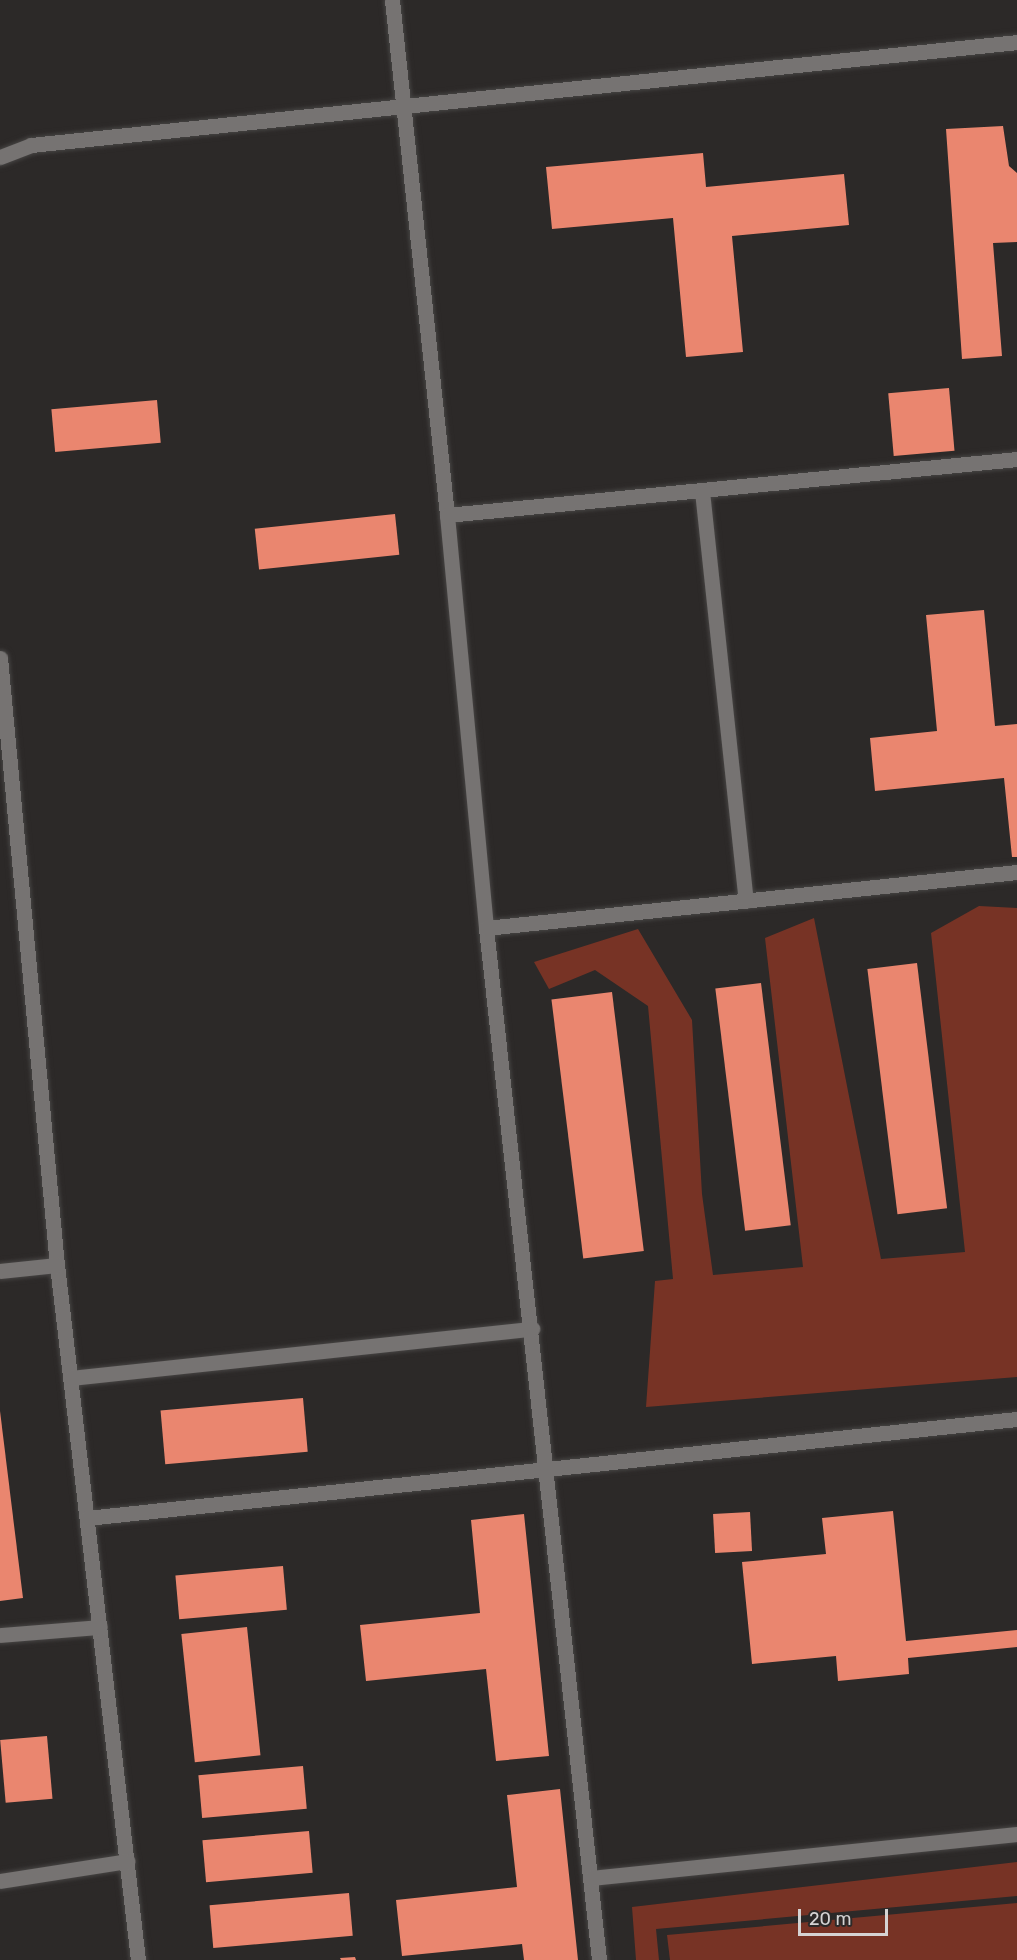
<!DOCTYPE html>
<style>
body{margin:0}
#map{position:relative;width:1017px;height:1960px;overflow:hidden;background:#2c2928;font-family:Rubik,sans-serif}
div>[style]{position:absolute}
.green>*{inset:0;background:#773325}
.building>*{inset:0;background:#ea866f;transform-origin:0 0}
.roads{filter:drop-shadow(0 0 2px #464443) drop-shadow(0 0 2px #464443)}
.lane>*{height:15px;margin:-7.5px;padding:0 7.5px;transform-origin:7.5px;border-radius:7.5px;background:#767372}
span{translate:-50% -50%;white-space:nowrap;text-align:center;line-height:1.15;-webkit-text-stroke:6px #2c2928;paint-order:stroke}
.scale{position:absolute;left:798px;top:1909px;width:90px;height:27px;box-sizing:border-box;border:3px solid #d5d3d3;border-top:0;padding-left:8px;font-size:18px;line-height:21px;white-space:nowrap;color:#d5d3d3;-webkit-text-stroke:4px #2c2928;paint-order:stroke}
</style>
<div id="map">
<div class="green">
<div style="clip-path:polygon(979px 906px,1017px 908px,1017px 1377px,646px 1407px,655px 1281px,673px 1279px,648px 1006px,595px 970px,549px 989px,534px 962px,638px 929px,692px 1020px,702px 1194px,713px 1275px,803px 1267px,765px 938px,814px 918px,881px 1259px,965px 1252px,931px 933px)"></div>
<div style="clip-path:polygon(1017px 1862px,1017px 1896px,656px 1929px,659px 1960px,636px 1960px,632px 1907px)"></div>
<div style="clip-path:polygon(1017px 1903px,1017px 1960px,670px 1960px,667px 1935px)"></div>
</div>
<div class="building">
<div style="clip-path:polygon(1003px 126px,1009px 166px,1017px 173px,1017px 242px,993px 243px,1002px 356px,962px 359px,946px 129px)"></div>
<div style="clip-path:polygon(703px 153px,706px 187px,844px 174px,849px 225px,732px 236px,743px 352px,686px 357px,673px 218px,552px 229px,546px 167px)"></div>
<div style="left:949px;top:388px;width:63px;height:61px;rotate:85deg"></div>
<div style="left:157px;top:400px;width:43px;height:106px;rotate:85deg"></div>
<div style="left:395px;top:514px;width:41px;height:141px;rotate:84deg"></div>
<div style="clip-path:polygon(984px 610px,995px 726px,1017px 724px,1017px 857px,1012px 857px,1004px 778px,875px 791px,870px 738px,937px 731px,926px 615px)"></div>
<div style="left:917px;top:963px;width:247px;height:50px;rotate:83deg"></div>
<div style="left:761px;top:983px;width:244px;height:46px;rotate:83deg"></div>
<div style="left:612px;top:992px;width:261px;height:61px;rotate:83deg"></div>
<div style="left:303px;top:1398px;width:54px;height:143px;rotate:85deg"></div>
<div style="clip-path:polygon(0 1411px,23px 1598px,0 1601px)"></div>
<div style="clip-path:polygon(893px 1511px,906px 1641px,1017px 1630px,1017px 1647px,908px 1658px,909px 1674px,838px 1681px,836px 1656px,752px 1664px,742px 1562px,826px 1554px,822px 1518px)"></div>
<div style="left:750px;top:1512px;width:39px;height:37px;rotate:87deg"></div>
<div style="clip-path:polygon(524px 1514px,549px 1756px,496px 1761px,486px 1669px,366px 1681px,360px 1625px,480px 1613px,471px 1520px)"></div>
<div style="left:283px;top:1566px;width:44px;height:108px;rotate:85deg"></div>
<div style="left:247px;top:1627px;width:129px;height:66px;rotate:84deg"></div>
<div style="left:47px;top:1736px;width:63px;height:47px;rotate:85deg"></div>
<div style="left:303px;top:1766px;width:43px;height:105px;rotate:85deg"></div>
<div style="clip-path:polygon(560px 1789px,578px 1960px,524px 1960px,522px 1944px,402px 1956px,396px 1900px,517px 1887px,507px 1795px)"></div>
<div style="left:309px;top:1831px;width:42px;height:107px;rotate:85deg"></div>
<div style="left:349px;top:1893px;width:43px;height:140px;rotate:85deg"></div>
<div style="clip-path:polygon(355px 1957px,356px 1960px,341px 1960px,340px 1958px)"></div>
</div>
<div class="roads">
<div class="lane">
<div style="left:392px;top:0;width:518px;rotate:83.9deg"></div>
<div style="left:447px;top:515px;width:415px;rotate:84.6deg"></div>
<div style="left:486px;top:928px;width:1038px;rotate:83.75deg"></div>
<div style="left:0;top:157px;width:33px;rotate:-21deg"></div>
<div style="left:31px;top:145px;width:991px;rotate:-5.96deg"></div>
<div style="left:702px;top:491px;width:412px;rotate:83.9deg"></div>
<div style="left:447px;top:515px;width:573px;rotate:-5.61deg"></div>
<div style="left:0;top:658px;width:610px;rotate:84.64deg"></div>
<div style="left:57px;top:1265px;width:700px;rotate:83.35deg"></div>
<div style="left:486px;top:928px;width:534px;rotate:-6.02deg"></div>
<div style="left:0;top:1271px;width:57px;rotate:-6deg"></div>
<div style="left:71px;top:1378px;width:464px;rotate:-6.1deg"></div>
<div style="left:87px;top:1518px;width:935px;rotate:-6.08deg"></div>
<div style="left:0;top:1635px;width:100px;rotate:-4.6deg"></div>
<div style="left:591px;top:1878px;width:428px;rotate:-5.9deg"></div>
<div style="left:0;top:1881px;width:129px;rotate:-8.9deg"></div>
</div>
</div>
<div class="scale">20 m</div>
</div>
